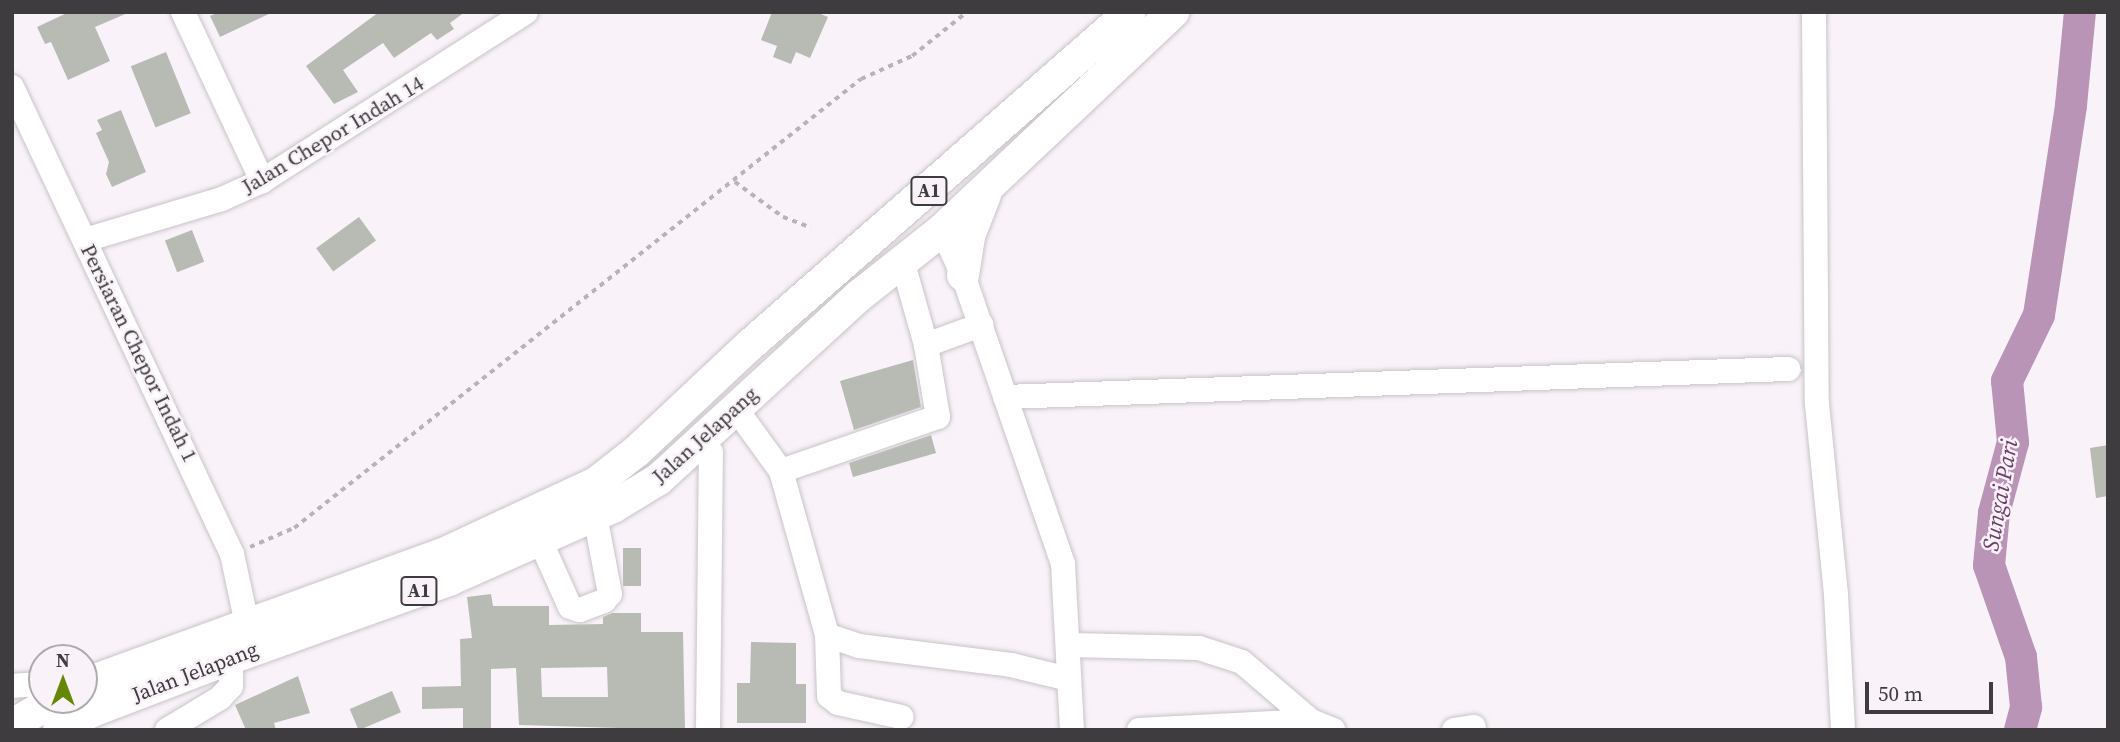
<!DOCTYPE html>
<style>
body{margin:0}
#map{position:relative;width:2120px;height:742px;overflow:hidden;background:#f9f3f9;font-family:"Source Serif 4",serif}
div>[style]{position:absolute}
.river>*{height:32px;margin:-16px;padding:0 16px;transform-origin:16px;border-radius:16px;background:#ba94b7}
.building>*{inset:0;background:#b8bbb4;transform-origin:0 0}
.path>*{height:3.5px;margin-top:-1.75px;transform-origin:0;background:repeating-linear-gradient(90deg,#b8b3b8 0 5px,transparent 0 10px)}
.roads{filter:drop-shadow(0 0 2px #c9c3c8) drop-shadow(0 0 2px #c9c3c8)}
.minor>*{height:24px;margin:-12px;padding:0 12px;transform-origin:12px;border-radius:12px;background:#fff}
.major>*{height:32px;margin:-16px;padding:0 16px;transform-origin:16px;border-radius:16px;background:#fff}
span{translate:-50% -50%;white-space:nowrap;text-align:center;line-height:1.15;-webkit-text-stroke:5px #f9f3f9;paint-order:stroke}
.shield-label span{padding:2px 5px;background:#f9f3f9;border:2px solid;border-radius:5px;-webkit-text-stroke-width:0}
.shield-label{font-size:19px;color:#3e3c3e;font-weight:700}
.street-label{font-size:21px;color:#3e3c3e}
.water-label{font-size:23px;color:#6e3c6c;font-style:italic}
.frame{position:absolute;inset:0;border:14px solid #3e3c3e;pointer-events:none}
.north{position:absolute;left:28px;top:644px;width:70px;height:70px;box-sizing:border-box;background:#f9f3f9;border:2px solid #aeaaae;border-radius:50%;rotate:0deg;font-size:19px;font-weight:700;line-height:28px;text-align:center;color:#3e3c3e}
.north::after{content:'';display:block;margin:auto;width:24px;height:32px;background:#658705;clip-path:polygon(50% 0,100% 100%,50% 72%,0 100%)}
.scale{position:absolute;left:1865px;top:682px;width:128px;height:32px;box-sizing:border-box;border:4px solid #3e3c3e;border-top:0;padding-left:9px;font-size:21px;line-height:24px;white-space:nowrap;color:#3e3c3e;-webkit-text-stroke:5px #f9f3f9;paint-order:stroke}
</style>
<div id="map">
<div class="river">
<div style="left:2020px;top:730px;width:24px;rotate:-75deg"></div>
<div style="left:2026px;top:707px;width:50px;rotate:-95.7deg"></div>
<div style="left:2021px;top:657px;width:97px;rotate:-109.2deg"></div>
<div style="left:1989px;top:565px;width:52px;rotate:-84.5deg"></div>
<div style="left:1994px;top:513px;width:73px;rotate:-75deg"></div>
<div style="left:2013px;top:442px;width:61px;rotate:-95.6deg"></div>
<div style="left:2007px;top:381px;width:73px;rotate:-64.1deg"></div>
<div style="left:2039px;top:315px;width:212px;rotate:-81.3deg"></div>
<div style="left:2071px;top:105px;width:93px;rotate:-84.5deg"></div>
</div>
<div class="building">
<div style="clip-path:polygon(69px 12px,130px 12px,95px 27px,110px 61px,68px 80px,51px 42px,45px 44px,37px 27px)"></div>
<div style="clip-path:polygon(219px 12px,273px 12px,220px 37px,210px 16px)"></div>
<div style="clip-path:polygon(379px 12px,465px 12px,450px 23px,454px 29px,437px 40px,431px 33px,394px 58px,383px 43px,343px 70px,358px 92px,334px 104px,306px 66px)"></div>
<div style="clip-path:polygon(772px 12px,816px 12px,828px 17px,810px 58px,796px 52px,791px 64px,773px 57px,777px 46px,761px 40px)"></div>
<div style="left:166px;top:52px;width:66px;height:38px;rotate:68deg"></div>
<div style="clip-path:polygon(121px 110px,146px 172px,112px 187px,106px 174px,109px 162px,96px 133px,102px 130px,97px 120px)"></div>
<div style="left:359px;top:217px;width:29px;height:53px;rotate:54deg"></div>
<div style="left:192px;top:230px;width:34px;height:29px;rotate:69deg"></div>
<div style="clip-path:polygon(913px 360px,921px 407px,854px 430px,840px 381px)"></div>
<div style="clip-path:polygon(931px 435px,936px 453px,853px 477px,849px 463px)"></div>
<div style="clip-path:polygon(2108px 445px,2108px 496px,2096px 498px,2090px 448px)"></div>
<div style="left:623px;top:548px;width:18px;height:38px"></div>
<div style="clip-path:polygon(evenodd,491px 594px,493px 606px,549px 606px,549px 625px,603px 624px,603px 617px,612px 613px,641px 613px,641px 632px,683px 632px,685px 730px,519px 725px,516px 668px,491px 669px,491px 730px,463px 730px,463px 708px,422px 709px,422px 687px,461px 686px,460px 639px,472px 638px,467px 597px,491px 594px,607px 667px,608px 697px,542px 697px,541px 668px,607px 667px)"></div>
<div style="clip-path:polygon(751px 642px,796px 643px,796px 684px,806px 684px,806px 723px,737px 723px,737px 683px,750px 683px)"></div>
<div style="clip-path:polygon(298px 676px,310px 713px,274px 723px,276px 730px,246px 730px,235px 705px)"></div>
<div style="left:392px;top:691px;width:23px;height:46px;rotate:67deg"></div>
</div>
<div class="path">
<div style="left:735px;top:182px;width:59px;rotate:36.1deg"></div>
<div style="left:783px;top:217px;width:30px;rotate:21deg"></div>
<div style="left:250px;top:547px;width:48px;rotate:-23.4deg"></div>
<div style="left:294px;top:528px;width:723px;rotate:-38.38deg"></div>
<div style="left:861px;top:79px;width:56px;rotate:-24.3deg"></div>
<div style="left:912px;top:56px;width:70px;rotate:-38.7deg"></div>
</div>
<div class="roads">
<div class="minor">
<div style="left:183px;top:12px;width:187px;rotate:64.9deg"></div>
<div style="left:1814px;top:12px;width:392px;rotate:89.6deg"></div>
<div style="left:1817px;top:404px;width:192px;rotate:84.3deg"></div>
<div style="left:1836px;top:595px;width:135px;rotate:87deg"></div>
<div style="left:12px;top:87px;width:516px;rotate:64.78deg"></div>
<div style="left:232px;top:554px;width:72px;rotate:77.9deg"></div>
<div style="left:942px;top:230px;width:50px;rotate:65deg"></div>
<div style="left:963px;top:275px;width:306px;rotate:70.9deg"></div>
<div style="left:1063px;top:564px;width:166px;rotate:86.9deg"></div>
<div style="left:85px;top:240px;width:143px;rotate:-16.7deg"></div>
<div style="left:222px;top:199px;width:44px;rotate:-24.2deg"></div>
<div style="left:262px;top:181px;width:313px;rotate:-32.6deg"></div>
<div style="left:926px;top:345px;width:59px;rotate:-20deg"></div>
<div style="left:1005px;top:397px;width:784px;rotate:-2.05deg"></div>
<div style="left:744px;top:420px;width:63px;rotate:54deg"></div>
<div style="left:781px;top:471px;width:170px;rotate:74.3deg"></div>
<div style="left:827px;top:635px;width:34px;rotate:19deg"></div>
<div style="left:859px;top:646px;width:153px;rotate:7.1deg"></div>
<div style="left:1011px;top:665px;width:60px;rotate:13.6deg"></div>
<div style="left:781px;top:471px;width:166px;rotate:-19deg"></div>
<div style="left:938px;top:417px;width:73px;rotate:-99.5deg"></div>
<div style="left:926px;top:345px;width:88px;rotate:-105.8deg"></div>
<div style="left:540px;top:540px;width:73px;rotate:65.9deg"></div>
<div style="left:570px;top:607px;width:10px;rotate:17deg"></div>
<div style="left:580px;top:610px;width:26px;rotate:-21deg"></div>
<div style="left:604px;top:601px;width:9px;rotate:-49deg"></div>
<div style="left:610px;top:594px;width:80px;rotate:-100.8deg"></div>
<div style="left:827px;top:635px;width:61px;rotate:88.1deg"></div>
<div style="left:829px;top:696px;width:11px;rotate:38deg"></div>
<div style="left:838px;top:703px;width:65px;rotate:12.5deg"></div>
<div style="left:1069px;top:645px;width:130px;rotate:1.3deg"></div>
<div style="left:1199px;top:648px;width:45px;rotate:18deg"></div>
<div style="left:1242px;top:662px;width:91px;rotate:40.5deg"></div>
<div style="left:1311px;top:721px;width:24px;rotate:22deg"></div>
<div style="left:12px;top:686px;width:30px;rotate:-4deg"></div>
<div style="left:167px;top:730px;width:62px;rotate:-31.1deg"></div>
<div style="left:220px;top:698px;width:16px;rotate:-47deg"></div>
<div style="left:231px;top:686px;width:28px;rotate:-90deg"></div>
<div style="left:708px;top:730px;width:278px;rotate:-89.4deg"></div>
<div style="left:1139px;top:730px;width:172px;rotate:-3deg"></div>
<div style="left:1454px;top:730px;width:20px;rotate:-9deg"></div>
</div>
<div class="major">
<div style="left:963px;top:275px;width:39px;rotate:-81deg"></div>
<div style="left:969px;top:236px;width:44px;rotate:-68.7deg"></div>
<div style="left:84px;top:684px;width:380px;rotate:-19.9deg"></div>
<div style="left:441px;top:555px;width:171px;rotate:-24.9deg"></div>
<div style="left:596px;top:483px;width:52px;rotate:-38deg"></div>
<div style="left:637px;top:451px;width:155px;rotate:-43.2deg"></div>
<div style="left:750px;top:345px;width:505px;rotate:-41.23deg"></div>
<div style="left:12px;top:725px;width:50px;rotate:-30.2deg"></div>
<div style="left:59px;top:730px;width:38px;rotate:-30deg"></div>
<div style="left:92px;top:711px;width:149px;rotate:-20.9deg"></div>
<div style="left:231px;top:658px;width:232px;rotate:-19.7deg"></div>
<div style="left:449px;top:580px;width:180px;rotate:-24deg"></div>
<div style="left:613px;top:507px;width:54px;rotate:-31.3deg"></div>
<div style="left:659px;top:479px;width:273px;rotate:-42.5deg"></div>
<div style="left:860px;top:295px;width:105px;rotate:-38.4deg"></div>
<div style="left:942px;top:230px;width:318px;rotate:-43.3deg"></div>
</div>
</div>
<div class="shield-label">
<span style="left:929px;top:191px">A1</span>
<span style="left:419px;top:591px">A1</span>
</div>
<div class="street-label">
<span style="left:333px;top:135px;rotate:-31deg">Jalan Chepor Indah 14</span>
<span style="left:139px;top:353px;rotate:64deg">Persiaran Chepor Indah 1</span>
<span style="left:705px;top:435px;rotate:-42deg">Jalan Jelapang</span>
<span style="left:195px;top:672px;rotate:-21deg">Jalan Jelapang</span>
</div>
<div class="water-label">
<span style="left:2000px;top:495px;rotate:-80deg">Sungai Pari</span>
</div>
<div class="frame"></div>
<div class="north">N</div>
<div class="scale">50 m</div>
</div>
